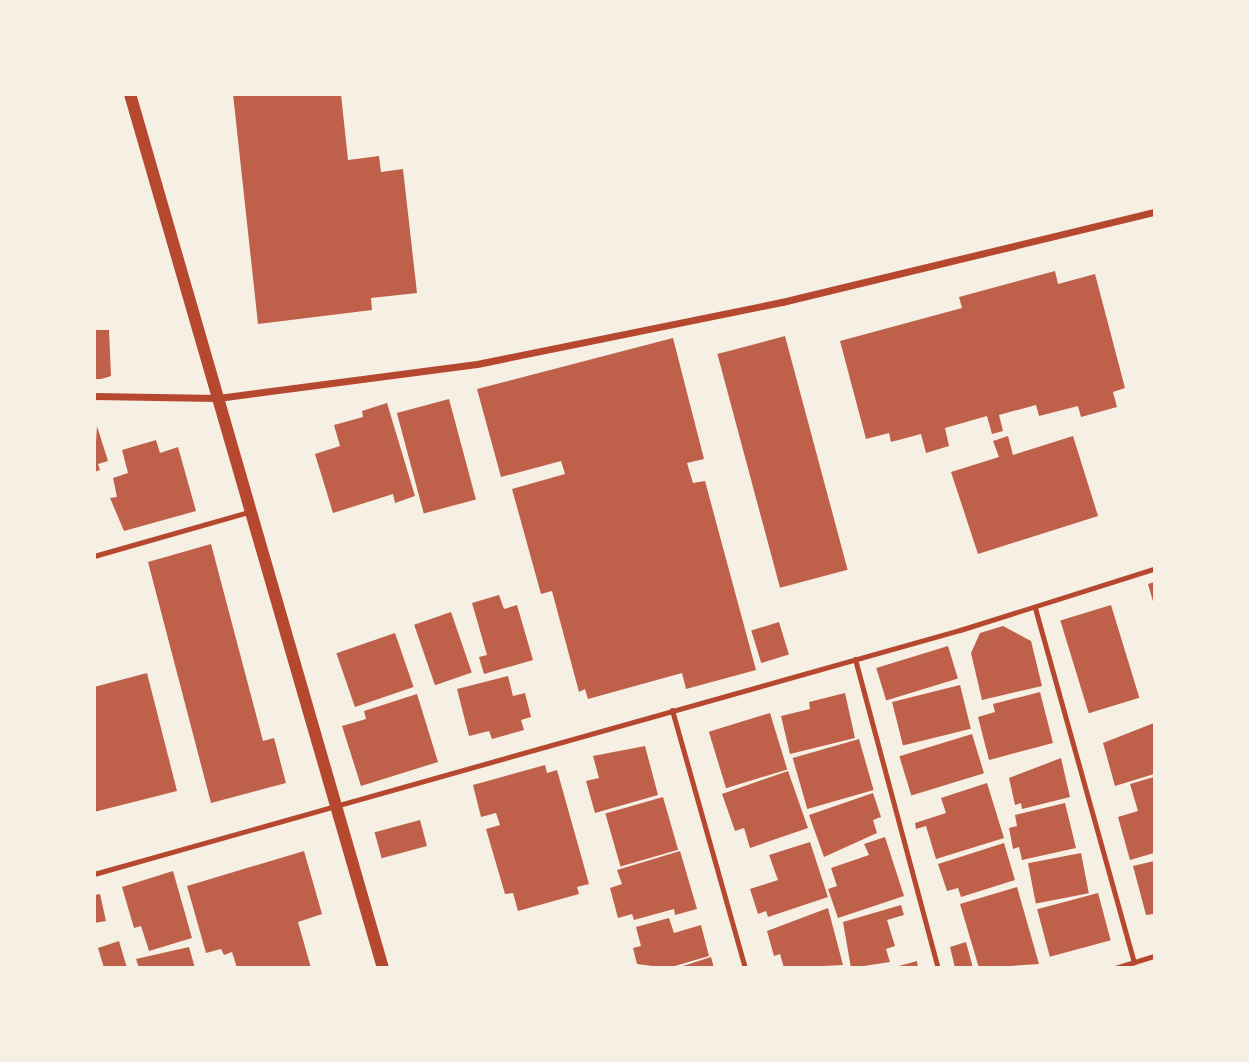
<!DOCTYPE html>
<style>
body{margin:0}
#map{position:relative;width:1249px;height:1062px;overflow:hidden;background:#f6efe4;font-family:"Asap Condensed",sans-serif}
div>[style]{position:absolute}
.building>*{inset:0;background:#bf614a;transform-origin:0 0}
.service>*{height:5px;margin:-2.5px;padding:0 2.5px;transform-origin:2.5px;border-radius:2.5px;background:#b5482f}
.minor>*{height:7px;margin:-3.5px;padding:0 3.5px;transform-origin:3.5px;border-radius:3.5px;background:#b5482f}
.tertiary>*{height:12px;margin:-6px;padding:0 6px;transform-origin:6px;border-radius:6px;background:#b5482f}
span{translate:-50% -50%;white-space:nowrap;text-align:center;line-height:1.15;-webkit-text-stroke:6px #f6efe4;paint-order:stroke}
.frame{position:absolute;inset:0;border:96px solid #f6efe4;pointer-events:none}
</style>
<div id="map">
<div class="building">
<div style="clip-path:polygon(233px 94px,341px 94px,348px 160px,379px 156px,381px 172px,403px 169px,417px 293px,371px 298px,372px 310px,258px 324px)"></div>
<div style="clip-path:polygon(1055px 271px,1058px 284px,1095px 274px,1125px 388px,1113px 392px,1117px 407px,1081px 417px,1078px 406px,1039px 416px,1036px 405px,999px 415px,1003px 431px,992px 434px,987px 416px,945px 428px,949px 446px,926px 453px,921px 434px,891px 442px,889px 433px,866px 439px,840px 341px,962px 308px,959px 297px)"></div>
<div style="clip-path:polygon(94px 330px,109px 330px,111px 376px,101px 379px,94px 379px)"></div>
<div style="left:785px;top:336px;width:242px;height:70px;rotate:75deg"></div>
<div style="clip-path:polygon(673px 338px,704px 459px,687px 463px,693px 483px,705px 481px,756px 670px,686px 689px,682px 673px,588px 699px,585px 689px,579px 692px,552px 591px,541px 594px,512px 489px,565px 474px,561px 461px,501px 477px,477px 389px)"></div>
<div style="left:449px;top:399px;width:104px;height:54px;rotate:75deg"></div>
<div style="clip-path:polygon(387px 403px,415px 496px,395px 503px,393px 494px,333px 513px,315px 454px,340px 446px,334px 425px,363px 417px,362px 411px)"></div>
<div style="clip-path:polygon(97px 426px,108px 461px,98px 464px,100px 470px,94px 472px)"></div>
<div style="clip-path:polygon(1008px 436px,1013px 455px,1073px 436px,1098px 516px,978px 554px,951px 472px,999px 457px,993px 441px)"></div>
<div style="clip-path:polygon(156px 440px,160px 453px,178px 447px,196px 511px,124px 531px,110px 498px,117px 497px,113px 478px,128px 473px,122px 450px)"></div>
<div style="clip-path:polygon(211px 544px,263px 741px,274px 738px,286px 783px,211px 803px,148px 562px)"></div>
<div style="clip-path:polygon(1154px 582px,1154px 605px,1148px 584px)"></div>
<div style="clip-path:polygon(499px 595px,504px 609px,517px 605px,533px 660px,484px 674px,479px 657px,487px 655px,472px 603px)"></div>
<div style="left:1111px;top:605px;width:97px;height:53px;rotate:73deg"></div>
<div style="left:451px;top:612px;width:64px;height:39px;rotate:71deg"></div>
<div style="left:779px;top:622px;width:34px;height:29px;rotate:73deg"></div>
<div style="clip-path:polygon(1003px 626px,1031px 641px,1042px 686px,982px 700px,971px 653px,980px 633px)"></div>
<div style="left:395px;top:633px;width:57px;height:62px;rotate:71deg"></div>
<div style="left:948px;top:646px;width:34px;height:75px;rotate:73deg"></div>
<div style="clip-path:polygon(147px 673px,177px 791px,94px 812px,94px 687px)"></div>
<div style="clip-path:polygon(508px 676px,513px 696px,525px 693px,531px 717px,521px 720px,524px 730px,492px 739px,489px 731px,469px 736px,457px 689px)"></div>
<div style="left:960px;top:685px;width:45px;height:70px;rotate:76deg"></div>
<div style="clip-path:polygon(1040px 692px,1053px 743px,989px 760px,978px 717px,995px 712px,993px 704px)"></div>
<div style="clip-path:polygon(845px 693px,855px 738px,790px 754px,781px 716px,810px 709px,809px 702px)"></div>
<div style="clip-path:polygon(417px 694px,438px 762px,361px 786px,342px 726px,366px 719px,364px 711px)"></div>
<div style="left:770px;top:713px;width:59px;height:64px;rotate:73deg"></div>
<div style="clip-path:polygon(1154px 723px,1154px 774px,1115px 786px,1103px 743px)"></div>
<div style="left:972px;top:734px;width:41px;height:76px;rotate:73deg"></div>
<div style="left:859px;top:739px;width:53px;height:69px;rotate:74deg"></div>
<div style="clip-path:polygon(645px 746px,658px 795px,595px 813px,586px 781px,599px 778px,593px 756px)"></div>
<div style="clip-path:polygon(1061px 758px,1070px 797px,1022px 809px,1021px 803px,1015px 805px,1009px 778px)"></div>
<div style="clip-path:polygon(545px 765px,547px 773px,557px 770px,589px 884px,577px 887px,579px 894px,518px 911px,513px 893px,505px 894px,486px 829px,500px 825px,496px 813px,481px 817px,473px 785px)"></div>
<div style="clip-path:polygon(788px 771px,808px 828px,750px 848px,744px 828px,735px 831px,722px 794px)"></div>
<div style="clip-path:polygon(1154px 777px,1154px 853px,1130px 860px,1118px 817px,1138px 811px,1130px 784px)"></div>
<div style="clip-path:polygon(987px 783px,1004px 838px,936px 859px,926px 826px,916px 829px,915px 823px,946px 813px,941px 798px)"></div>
<div style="clip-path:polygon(873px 793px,881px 817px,873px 820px,877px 833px,824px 857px,809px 815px)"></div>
<div style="left:663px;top:797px;width:55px;height:60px;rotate:74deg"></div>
<div style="clip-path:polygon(1065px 803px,1076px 848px,1022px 860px,1019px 847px,1013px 849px,1009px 828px,1017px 826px,1015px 815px)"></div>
<div style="left:420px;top:820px;width:27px;height:47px;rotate:75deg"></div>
<div style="clip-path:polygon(885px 837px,904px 896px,838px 918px,828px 889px,837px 886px,831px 868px,869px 855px,864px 844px)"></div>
<div style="clip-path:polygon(810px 842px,828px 897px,768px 917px,766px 911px,758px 914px,750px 889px,778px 880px,769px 855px)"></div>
<div style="clip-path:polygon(1004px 843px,1015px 880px,961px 897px,958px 888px,947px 891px,938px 864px)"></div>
<div style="clip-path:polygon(304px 851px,322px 914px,298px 922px,311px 968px,237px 968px,232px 952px,224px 955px,221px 949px,206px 953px,187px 886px)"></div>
<div style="clip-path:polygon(680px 851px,697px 909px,675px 915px,674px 909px,634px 920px,632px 914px,618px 918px,610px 888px,622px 884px,617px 870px)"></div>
<div style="left:1081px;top:853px;width:41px;height:54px;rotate:79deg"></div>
<div style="clip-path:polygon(1154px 861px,1154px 914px,1146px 915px,1133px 866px)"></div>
<div style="clip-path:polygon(173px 871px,192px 938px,149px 951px,141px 926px,134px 928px,122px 887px)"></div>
<div style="clip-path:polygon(1017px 887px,1039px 964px,979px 968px,960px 904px)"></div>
<div style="left:1098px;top:893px;width:49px;height:63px;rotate:75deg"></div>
<div style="clip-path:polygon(100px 894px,106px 921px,94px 923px,94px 895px)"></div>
<div style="clip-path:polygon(901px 905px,904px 915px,887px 920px,895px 946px,886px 949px,890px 962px,851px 968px,843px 922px)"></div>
<div style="clip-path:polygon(828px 908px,843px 965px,784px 968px,780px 954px,774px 956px,767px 931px)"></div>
<div style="clip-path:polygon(669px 918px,674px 933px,701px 925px,709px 956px,668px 968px,637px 964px,633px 948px,641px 946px,636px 927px)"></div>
<div style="clip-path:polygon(119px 941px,127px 968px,104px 968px,98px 948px)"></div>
<div style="clip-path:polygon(966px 942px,973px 968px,955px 968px,950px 947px)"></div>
<div style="clip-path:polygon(189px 947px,195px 968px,139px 968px,136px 959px)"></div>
<div style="clip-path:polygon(711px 957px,714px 968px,680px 968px,680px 967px)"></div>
<div style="clip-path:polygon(917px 961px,918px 968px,895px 968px,895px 967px)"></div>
</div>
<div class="service">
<div style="left:94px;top:556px;width:160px;rotate:-15.9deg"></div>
<div style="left:1035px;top:608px;width:368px;rotate:74.4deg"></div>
<div style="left:855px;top:659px;width:320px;rotate:75deg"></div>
<div style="left:672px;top:710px;width:268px;rotate:74.2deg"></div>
<div style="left:94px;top:874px;width:900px;rotate:-15.74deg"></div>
<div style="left:960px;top:630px;width:203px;rotate:-17.5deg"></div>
<div style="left:1115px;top:968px;width:41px;rotate:-17.1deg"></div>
</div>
<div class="minor">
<div style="left:94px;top:396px;width:124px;rotate:0.9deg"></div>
<div style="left:218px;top:398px;width:261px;rotate:-7.5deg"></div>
<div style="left:477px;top:364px;width:311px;rotate:-11.5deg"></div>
<div style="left:782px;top:302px;width:383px;rotate:-13.6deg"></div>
</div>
<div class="tertiary">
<div style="left:130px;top:94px;width:910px;rotate:73.86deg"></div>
</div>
<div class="frame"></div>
</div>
